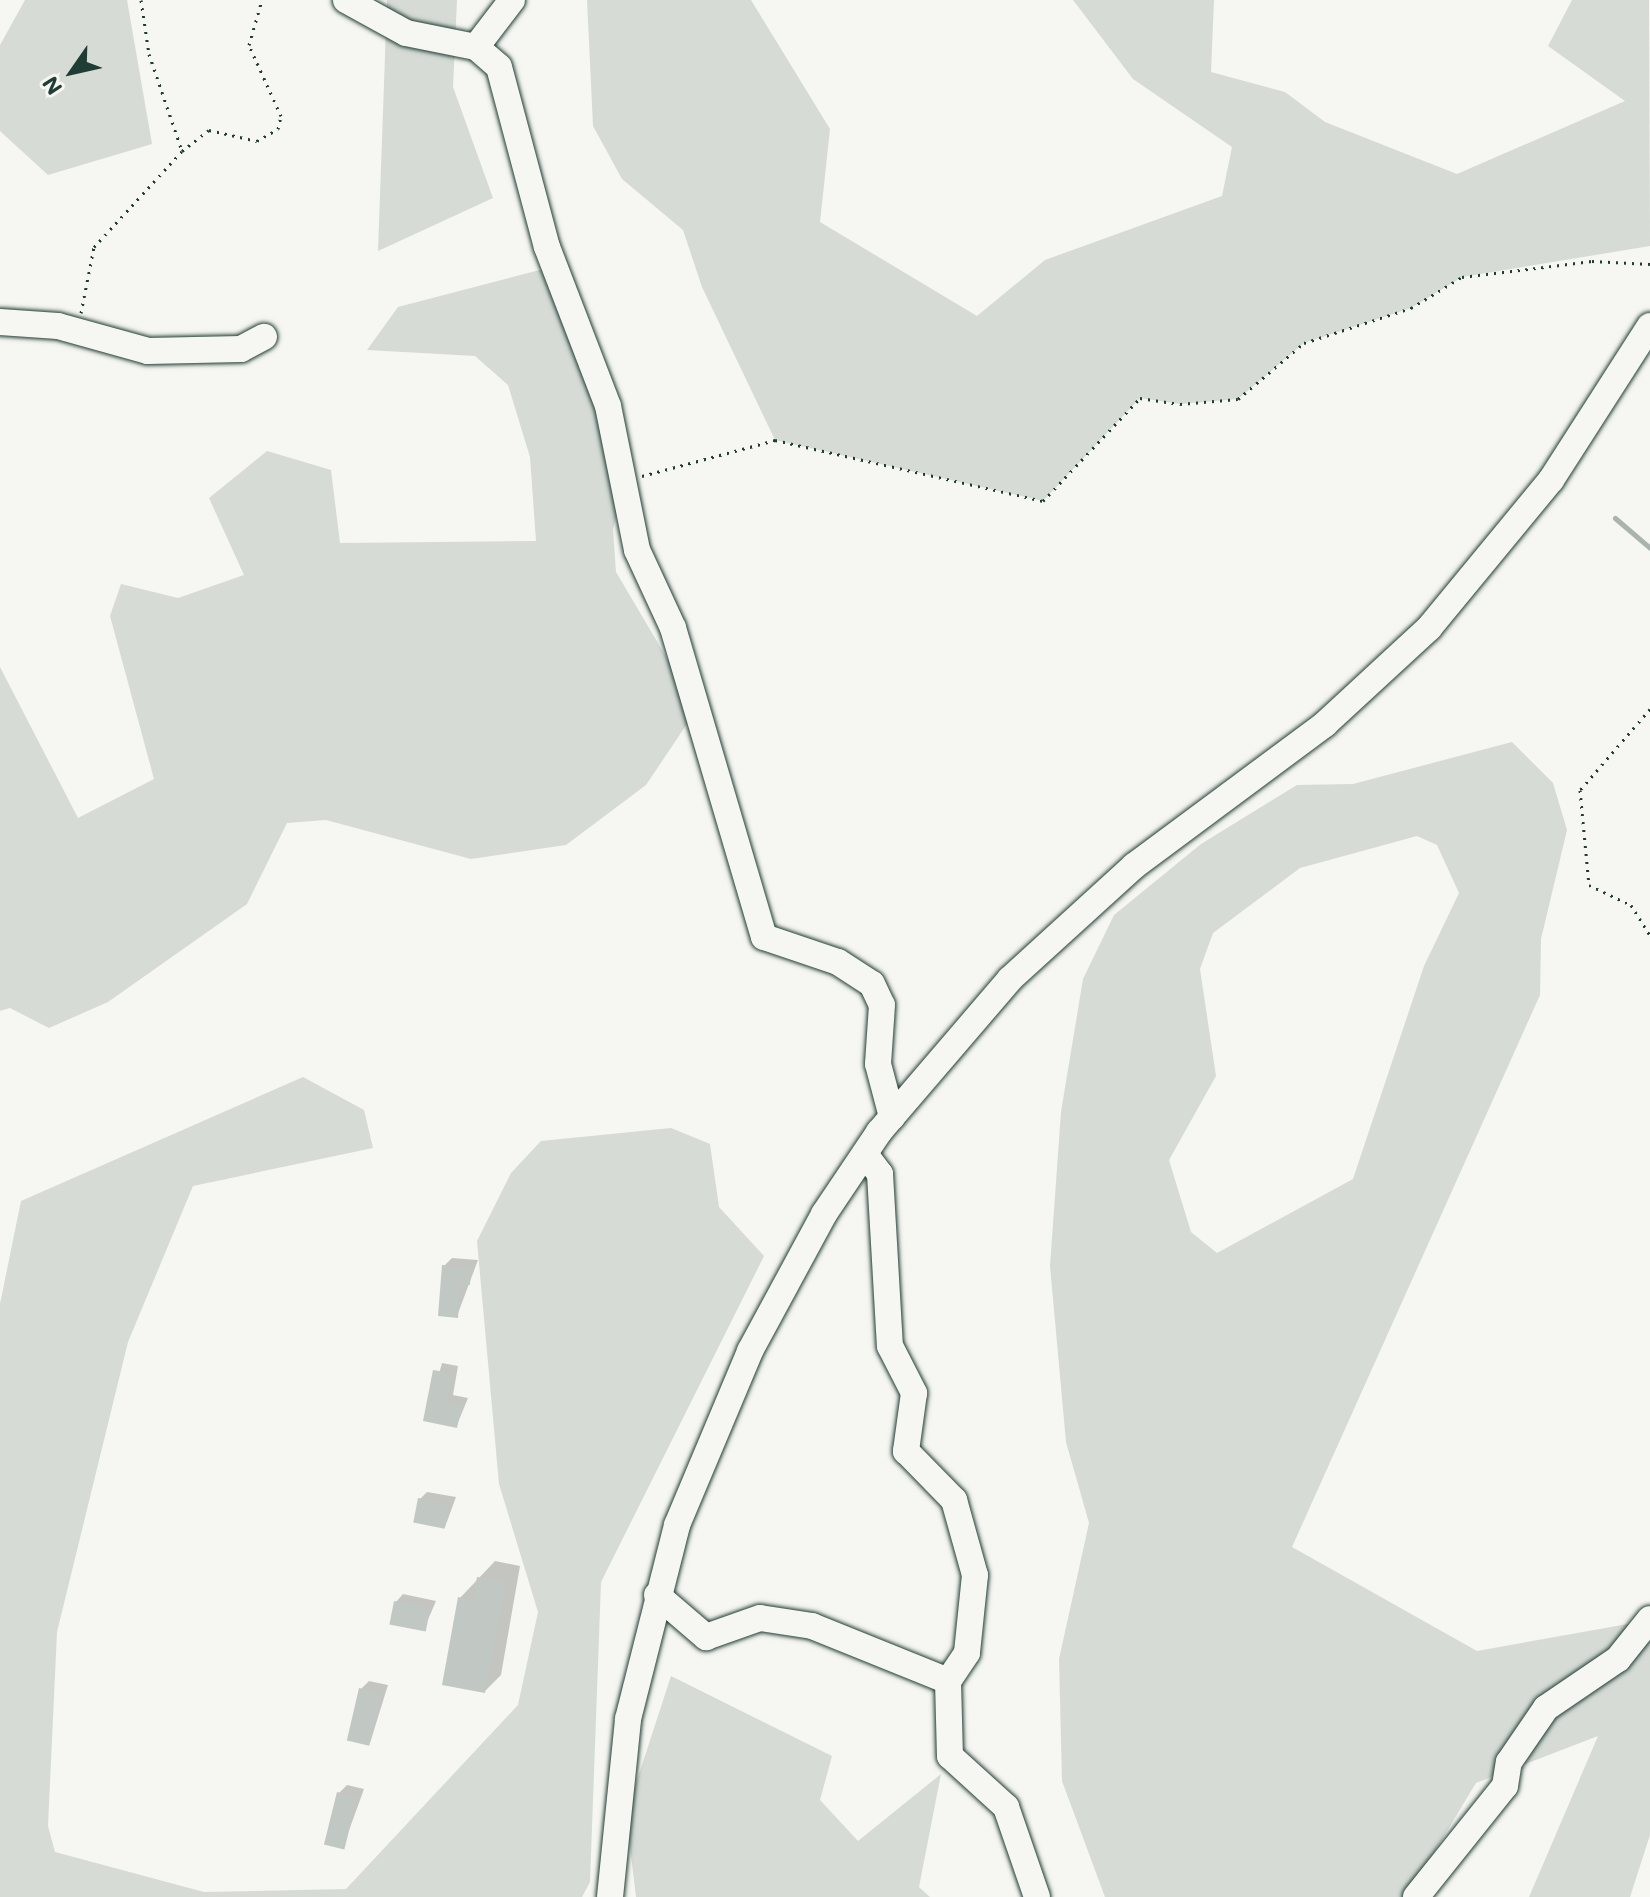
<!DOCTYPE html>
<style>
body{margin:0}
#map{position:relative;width:1650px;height:1897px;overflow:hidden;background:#f6f6f2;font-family:Mali,sans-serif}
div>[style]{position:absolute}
.green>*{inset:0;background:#d6dbd6}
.shadow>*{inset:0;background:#0003}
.stream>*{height:5px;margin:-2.5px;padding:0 2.5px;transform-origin:2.5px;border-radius:2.5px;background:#aab3ae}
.building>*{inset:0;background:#c1c8c3;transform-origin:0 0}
.path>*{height:3px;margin-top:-1.5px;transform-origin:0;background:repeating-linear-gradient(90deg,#1f3d34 0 2px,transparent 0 8px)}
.roads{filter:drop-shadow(0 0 2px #1f3d34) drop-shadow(0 0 2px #1f3d34)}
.minor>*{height:26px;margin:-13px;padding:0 13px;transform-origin:13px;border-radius:13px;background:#f6f6f2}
span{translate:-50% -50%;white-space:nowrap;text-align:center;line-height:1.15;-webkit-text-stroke:8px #f6f6f2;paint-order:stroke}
.north{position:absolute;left:32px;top:32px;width:80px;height:80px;-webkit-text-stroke:6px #f6f6f2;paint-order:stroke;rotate:236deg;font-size:22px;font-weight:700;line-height:32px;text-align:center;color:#1f3d34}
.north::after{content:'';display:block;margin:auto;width:28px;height:36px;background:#1f3d34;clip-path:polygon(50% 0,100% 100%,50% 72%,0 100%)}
</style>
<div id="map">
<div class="green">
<div style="clip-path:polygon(25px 0,127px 0,152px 144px,48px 175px,0 131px,0 45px)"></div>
<div style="clip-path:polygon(387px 0,457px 0,453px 87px,493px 198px,378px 251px)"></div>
<div style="clip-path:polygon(587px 0,751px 0,830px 129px,820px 222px,977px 316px,1045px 260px,1222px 196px,1232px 147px,1133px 79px,1073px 0,1214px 0,1211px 72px,1285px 92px,1325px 122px,1457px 174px,1625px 101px,1548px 46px,1572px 0,1649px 0,1650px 246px,1462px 277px,1411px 308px,1304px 343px,1238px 399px,1180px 404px,1140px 398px,1043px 501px,775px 440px,702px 287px,683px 230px,622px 179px,593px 126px)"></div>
<div style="clip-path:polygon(555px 266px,626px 481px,613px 529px,616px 572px,697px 709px,646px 785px,566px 845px,471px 859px,326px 820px,287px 823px,247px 904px,108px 1002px,49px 1028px,10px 1008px,0 1011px,0 667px,78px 818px,154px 779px,110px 616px,121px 584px,178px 598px,244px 575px,209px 498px,267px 451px,331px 470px,340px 543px,536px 541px,530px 457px,508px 385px,475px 356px,367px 350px,398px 307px)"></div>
<div style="clip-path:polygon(evenodd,1512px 742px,1553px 783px,1567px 830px,1541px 939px,1540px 995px,1292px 1547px,1477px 1651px,1650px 1620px,1650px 1835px,1630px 1897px,1529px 1897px,1598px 1736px,1476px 1783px,1407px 1897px,1105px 1897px,1062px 1781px,1059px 1659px,1089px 1523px,1066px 1442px,1050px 1266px,1061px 1112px,1083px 979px,1114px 915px,1201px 844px,1297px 785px,1353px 784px,1512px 742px,1417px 836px,1437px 845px,1459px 893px,1424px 966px,1353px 1179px,1217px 1253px,1191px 1232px,1169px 1160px,1216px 1076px,1200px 969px,1213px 933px,1300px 868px,1417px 836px)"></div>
<div style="clip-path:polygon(303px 1077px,364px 1110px,373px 1148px,193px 1186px,128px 1342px,57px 1632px,48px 1826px,55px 1852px,204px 1892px,346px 1889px,518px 1705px,538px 1612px,499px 1484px,477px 1241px,511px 1173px,541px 1141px,671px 1128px,710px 1144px,719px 1207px,764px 1256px,601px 1582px,590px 1882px,582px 1897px,0 1897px,0 1304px,21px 1201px)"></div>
<div style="clip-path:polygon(671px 1676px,832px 1756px,820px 1800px,858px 1841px,941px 1774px,919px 1887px,930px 1897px,636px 1897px,626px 1814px)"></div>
</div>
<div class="shadow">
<div style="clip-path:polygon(452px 1258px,478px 1260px,457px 1316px,444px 1266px)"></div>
<div style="clip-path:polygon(442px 1363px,458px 1366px,453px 1395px,468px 1398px,457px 1425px,426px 1420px)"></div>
<div style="clip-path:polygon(427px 1492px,456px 1497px,445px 1527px,420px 1499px)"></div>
<div style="clip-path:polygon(495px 1561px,520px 1566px,501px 1675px,485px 1691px,460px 1598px)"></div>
<div style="clip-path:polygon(403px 1594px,436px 1601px,424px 1629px,396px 1602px)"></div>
<div style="clip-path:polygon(369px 1681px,388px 1685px,370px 1743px,361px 1689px)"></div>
<div style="clip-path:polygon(347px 1785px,364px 1789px,343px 1847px,339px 1793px)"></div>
</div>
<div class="stream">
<div style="left:1615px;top:518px;width:46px;rotate:40.6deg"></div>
</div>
<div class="building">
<div style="clip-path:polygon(442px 1265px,471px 1267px,470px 1285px,460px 1285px,458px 1318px,438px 1316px)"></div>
<div style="clip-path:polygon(433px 1370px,452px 1373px,447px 1402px,462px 1404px,457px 1428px,423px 1421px)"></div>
<div style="left:418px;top:1498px;width:32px;height:25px;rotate:11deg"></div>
<div style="clip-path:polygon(477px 1577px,506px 1581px,485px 1693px,442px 1685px,458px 1597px,473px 1600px)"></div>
<div style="left:394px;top:1601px;width:37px;height:24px;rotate:11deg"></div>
<div style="left:359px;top:1688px;width:23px;height:54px;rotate:13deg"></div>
<div style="left:337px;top:1792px;width:21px;height:54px;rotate:14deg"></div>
</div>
<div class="path">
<div style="left:141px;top:0;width:55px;rotate:81.6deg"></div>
<div style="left:149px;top:54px;width:102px;rotate:71.2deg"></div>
<div style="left:81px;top:313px;width:67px;rotate:-78.9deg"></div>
<div style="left:94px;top:247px;width:130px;rotate:-47.5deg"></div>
<div style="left:182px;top:151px;width:34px;rotate:-38deg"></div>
<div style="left:209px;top:130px;width:49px;rotate:12.9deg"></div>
<div style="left:257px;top:141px;width:24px;rotate:-30deg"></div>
<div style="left:278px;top:129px;width:13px;rotate:-77deg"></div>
<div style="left:281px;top:116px;width:78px;rotate:-114.3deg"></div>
<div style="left:249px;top:45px;width:47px;rotate:-73.9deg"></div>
<div style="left:642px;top:476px;width:138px;rotate:-15.1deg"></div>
<div style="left:775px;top:440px;width:275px;rotate:12.8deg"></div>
<div style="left:1043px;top:501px;width:141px;rotate:-46.7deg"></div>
<div style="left:1140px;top:398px;width:40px;rotate:8.5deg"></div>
<div style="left:1180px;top:404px;width:58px;rotate:-4.9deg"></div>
<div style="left:1238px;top:399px;width:87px;rotate:-40.3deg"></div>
<div style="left:1304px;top:343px;width:113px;rotate:-18.1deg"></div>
<div style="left:1411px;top:308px;width:60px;rotate:-31.3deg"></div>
<div style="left:1462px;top:277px;width:131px;rotate:-7deg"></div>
<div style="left:1592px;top:261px;width:58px;rotate:3deg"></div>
<div style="left:1650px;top:709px;width:107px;rotate:130.8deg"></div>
<div style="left:1580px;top:790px;width:95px;rotate:84.6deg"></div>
<div style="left:1589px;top:885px;width:47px;rotate:25.5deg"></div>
<div style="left:1631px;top:905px;width:36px;rotate:58deg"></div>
</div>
<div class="roads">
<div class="minor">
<div style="left:346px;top:0;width:68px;rotate:28.8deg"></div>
<div style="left:406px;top:33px;width:71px;rotate:11.3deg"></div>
<div style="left:476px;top:47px;width:30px;rotate:41deg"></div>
<div style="left:499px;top:67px;width:186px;rotate:75.1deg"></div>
<div style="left:547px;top:247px;width:170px;rotate:69deg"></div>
<div style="left:608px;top:406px;width:147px;rotate:78.6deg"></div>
<div style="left:637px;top:550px;width:86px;rotate:65.2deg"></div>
<div style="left:673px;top:628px;width:322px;rotate:73.6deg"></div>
<div style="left:764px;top:937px;width:78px;rotate:18.7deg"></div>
<div style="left:838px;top:962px;width:40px;rotate:32.9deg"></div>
<div style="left:872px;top:984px;width:23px;rotate:65deg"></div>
<div style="left:882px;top:1005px;width:59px;rotate:93.9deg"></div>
<div style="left:878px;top:1064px;width:55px;rotate:75.2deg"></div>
<div style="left:476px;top:47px;width:59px;rotate:-52.5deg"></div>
<div style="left:0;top:322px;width:58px;rotate:3.9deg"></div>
<div style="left:58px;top:326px;width:93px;rotate:15.5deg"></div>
<div style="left:148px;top:351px;width:93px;rotate:-1.2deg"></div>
<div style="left:241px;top:349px;width:26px;rotate:-28deg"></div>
<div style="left:865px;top:1154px;width:25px;rotate:53deg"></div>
<div style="left:880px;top:1174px;width:172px;rotate:86.7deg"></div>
<div style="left:890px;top:1346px;width:53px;rotate:62.9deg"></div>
<div style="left:914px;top:1393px;width:59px;rotate:97.9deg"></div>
<div style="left:906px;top:1451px;width:69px;rotate:45.6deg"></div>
<div style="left:954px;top:1500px;width:78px;rotate:74.4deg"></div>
<div style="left:975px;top:1575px;width:78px;rotate:95.9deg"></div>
<div style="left:967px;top:1653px;width:34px;rotate:124deg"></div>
<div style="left:948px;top:1681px;width:75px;rotate:88.5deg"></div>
<div style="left:950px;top:1756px;width:76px;rotate:42.3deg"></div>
<div style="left:1006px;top:1807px;width:95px;rotate:71deg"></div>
<div style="left:657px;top:1595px;width:65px;rotate:40.6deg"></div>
<div style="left:706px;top:1637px;width:57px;rotate:-19.4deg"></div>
<div style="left:760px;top:1618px;width:53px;rotate:8.7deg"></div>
<div style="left:812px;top:1626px;width:147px;rotate:22deg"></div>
<div style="left:610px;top:1897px;width:179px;rotate:-84.2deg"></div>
<div style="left:628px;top:1719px;width:200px;rotate:-75.8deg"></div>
<div style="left:677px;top:1525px;width:189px;rotate:-67.2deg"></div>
<div style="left:750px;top:1351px;width:156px;rotate:-61.6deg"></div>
<div style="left:824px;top:1214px;width:99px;rotate:-56.1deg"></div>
<div style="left:879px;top:1132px;width:201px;rotate:-49.4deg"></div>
<div style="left:1010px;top:979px;width:168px;rotate:-42.3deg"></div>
<div style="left:1134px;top:866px;width:238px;rotate:-36.6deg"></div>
<div style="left:1325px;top:724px;width:142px;rotate:-42.7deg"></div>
<div style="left:1429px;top:628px;width:192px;rotate:-50.5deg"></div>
<div style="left:1551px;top:480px;width:183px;rotate:-57.3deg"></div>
<div style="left:1416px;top:1897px;width:142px;rotate:-51.3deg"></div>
<div style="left:1505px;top:1786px;width:24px;rotate:-81deg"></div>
<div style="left:1509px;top:1762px;width:65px;rotate:-55.6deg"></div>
<div style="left:1546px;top:1708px;width:87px;rotate:-34.2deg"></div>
<div style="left:1618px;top:1659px;width:51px;rotate:-51.3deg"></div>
</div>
</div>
<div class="north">N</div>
</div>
